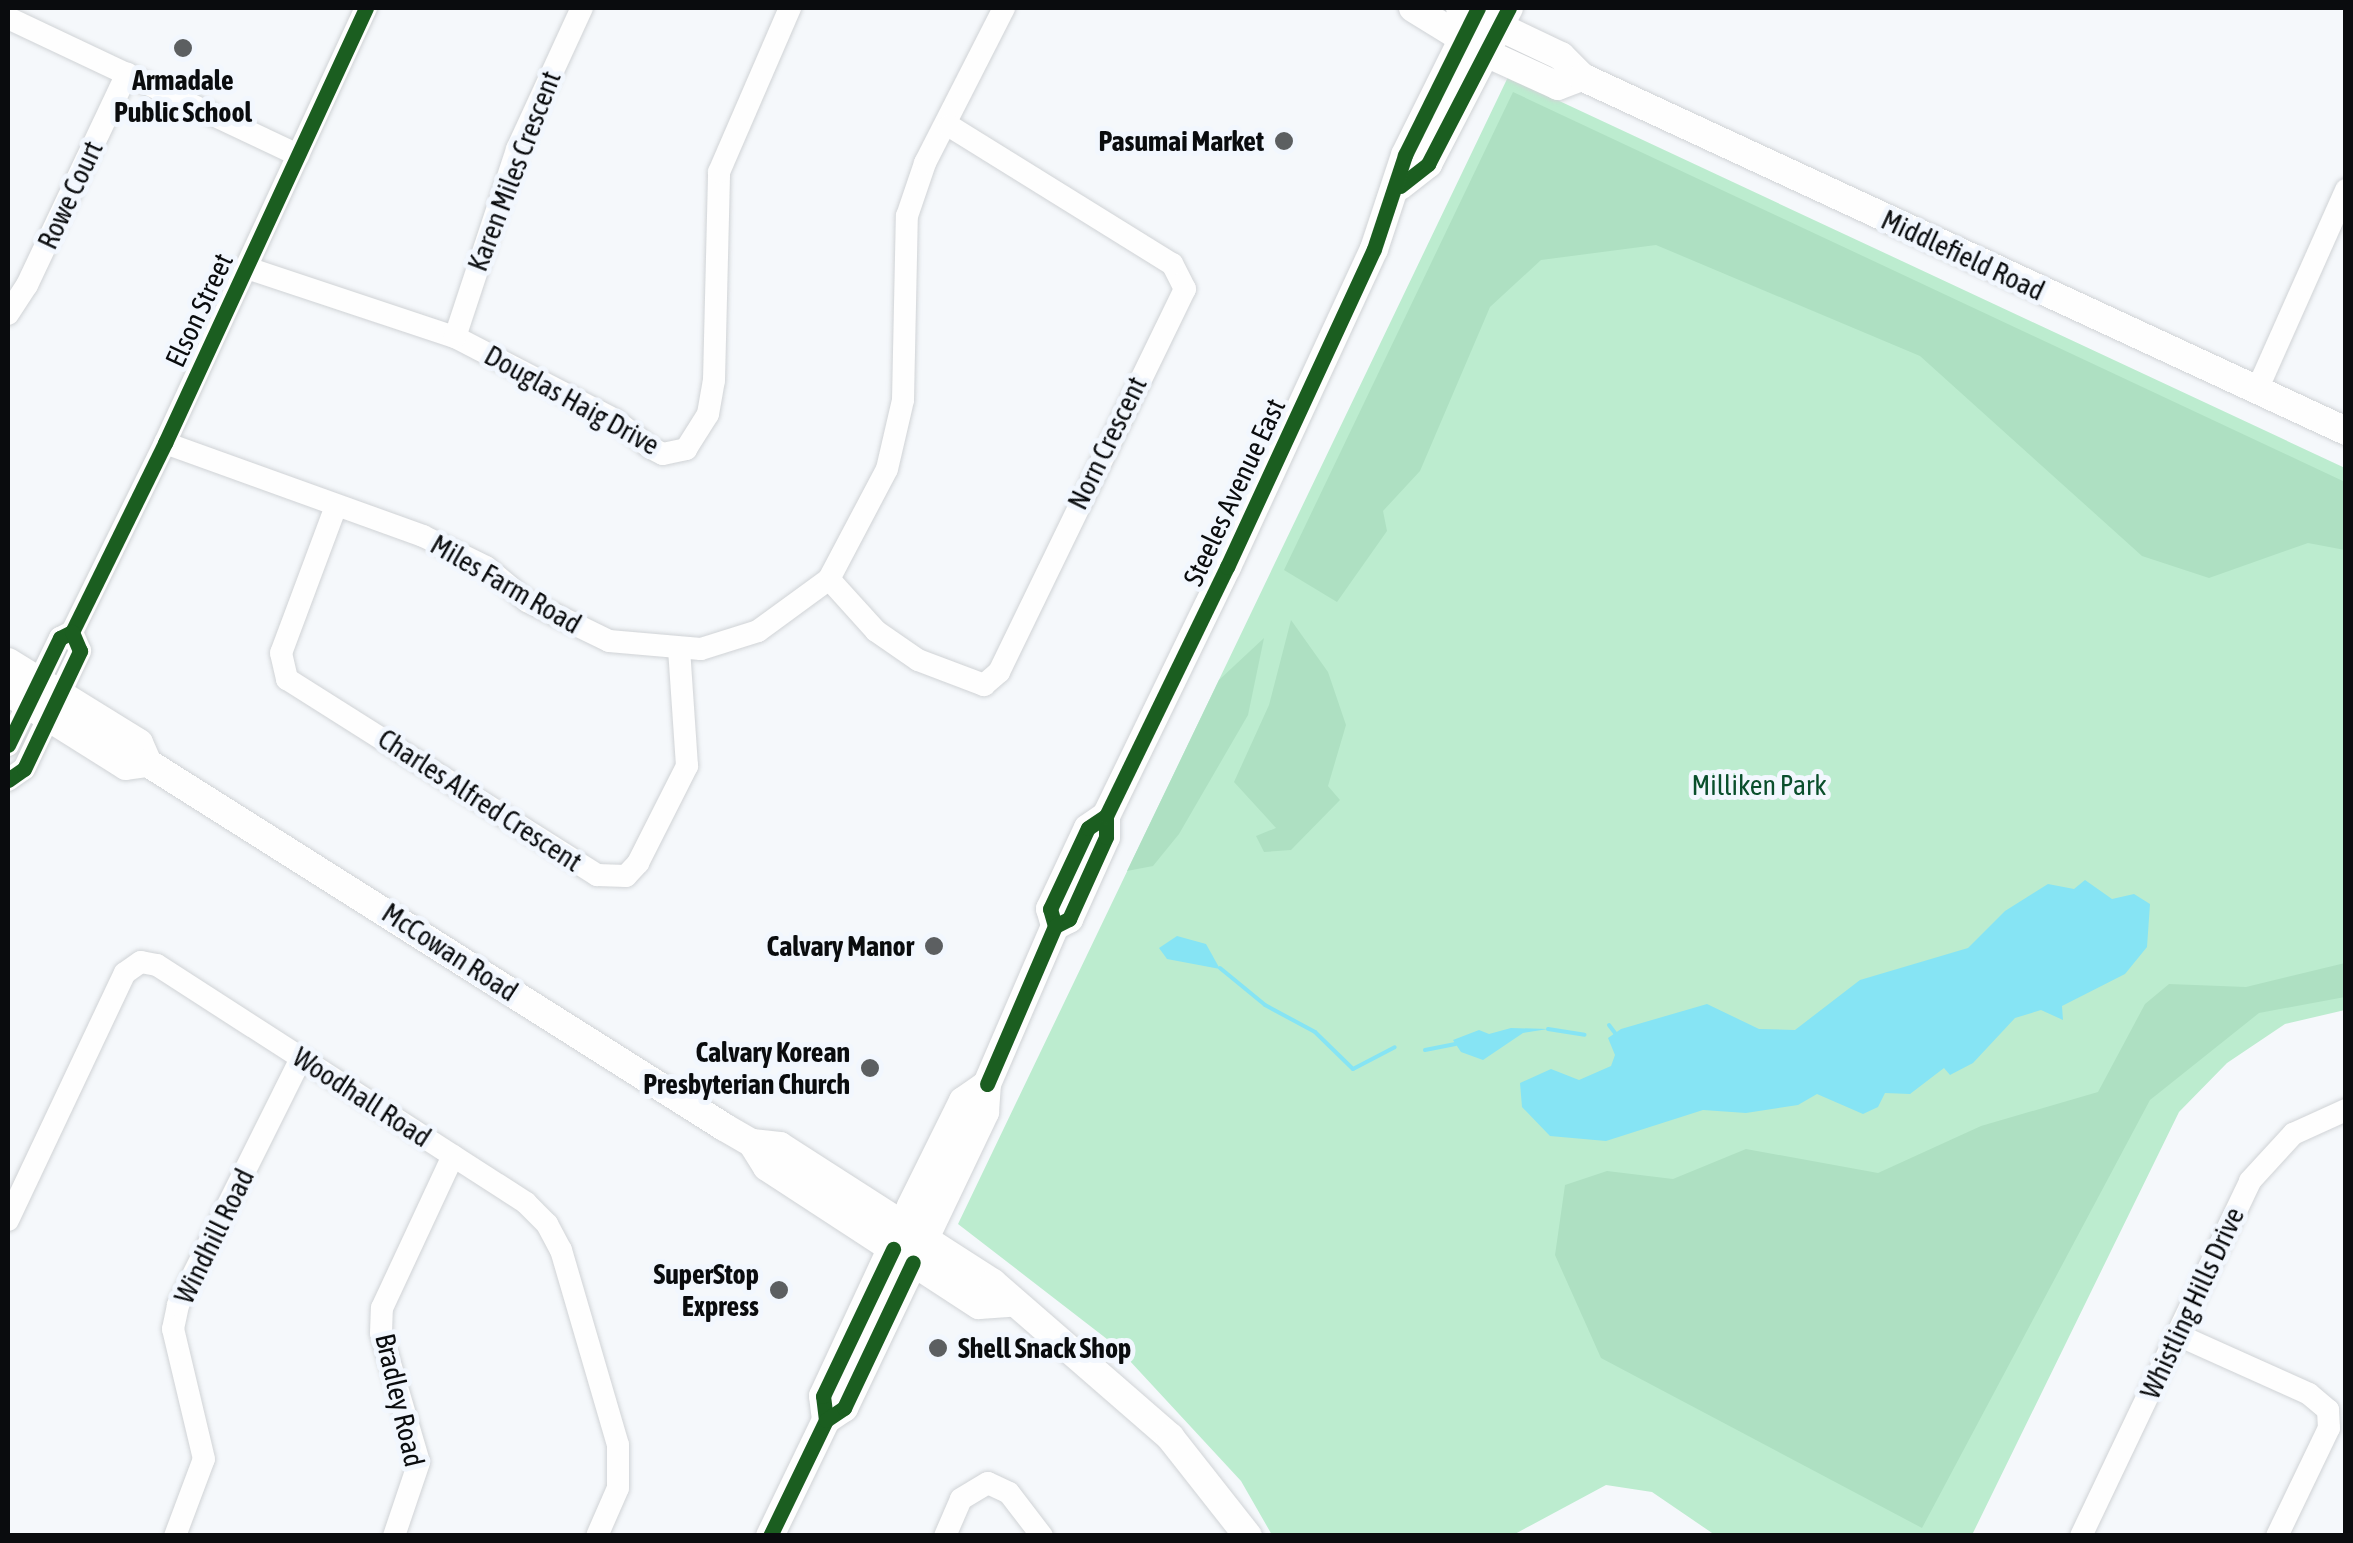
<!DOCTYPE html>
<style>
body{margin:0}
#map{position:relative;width:2353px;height:1543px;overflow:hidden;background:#f5f8fb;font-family:"Asap Condensed",sans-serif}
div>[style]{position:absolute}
.green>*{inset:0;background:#bceccf}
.forest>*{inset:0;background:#aee0c2}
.water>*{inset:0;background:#86e4f4}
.stream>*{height:4px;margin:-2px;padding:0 2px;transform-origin:2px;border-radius:2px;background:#86e4f4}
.roads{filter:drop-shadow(0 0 2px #d0d3d6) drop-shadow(0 0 2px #d0d3d6)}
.minor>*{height:22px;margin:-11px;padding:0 11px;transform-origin:11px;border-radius:11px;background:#fefefe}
.major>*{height:28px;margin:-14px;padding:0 14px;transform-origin:14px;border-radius:14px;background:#fefefe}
.cycleway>*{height:15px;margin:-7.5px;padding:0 7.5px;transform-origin:7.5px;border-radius:7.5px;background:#1b5e20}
.dots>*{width:28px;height:28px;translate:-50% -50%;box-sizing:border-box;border:5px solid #f2f7fe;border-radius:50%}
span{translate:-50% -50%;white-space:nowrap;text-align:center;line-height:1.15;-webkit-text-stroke:10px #f2f7fe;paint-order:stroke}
.poi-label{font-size:28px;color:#0a0c0e;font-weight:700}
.right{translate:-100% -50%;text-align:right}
.left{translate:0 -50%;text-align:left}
.street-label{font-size:28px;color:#0a0c0e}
.park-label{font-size:28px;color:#0a4f2c}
.frame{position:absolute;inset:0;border:10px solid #0a0c0e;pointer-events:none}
</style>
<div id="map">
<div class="green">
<div style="clip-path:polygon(1508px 77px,2345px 468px,2345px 1010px,2285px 1024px,2227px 1063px,2179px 1112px,1972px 1535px,1715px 1535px,1652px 1492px,1606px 1485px,1513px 1535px,1272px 1535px,1241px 1481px,1116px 1346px,958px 1224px)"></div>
</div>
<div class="forest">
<div style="clip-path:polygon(1513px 92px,2345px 482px,2345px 550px,2308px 543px,2209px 578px,2142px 556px,1920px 356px,1656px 245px,1541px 260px,1490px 307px,1420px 471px,1383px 511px,1387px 531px,1337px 602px,1284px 570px)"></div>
<div style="clip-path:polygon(1291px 620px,1328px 672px,1346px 725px,1328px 786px,1340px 800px,1291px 850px,1264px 852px,1256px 836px,1276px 828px,1234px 782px,1269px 705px)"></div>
<div style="clip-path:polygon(1264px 638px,1248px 715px,1179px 834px,1153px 866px,1127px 871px,1219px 680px)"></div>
<div style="clip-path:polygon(2345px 963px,2345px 997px,2259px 1013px,2150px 1100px,1922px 1528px,1601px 1358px,1555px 1255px,1565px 1185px,1607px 1171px,1673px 1179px,1746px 1149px,1878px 1173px,1981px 1126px,2098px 1092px,2145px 1004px,2169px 984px,2246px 987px)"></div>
</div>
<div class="water">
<div style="clip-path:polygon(2085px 880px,2112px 899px,2134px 894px,2150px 904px,2147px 947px,2125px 974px,2062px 1006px,2063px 1020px,2041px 1010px,2015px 1018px,1973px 1063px,1950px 1075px,1944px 1068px,1910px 1094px,1885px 1093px,1878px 1107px,1863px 1114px,1817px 1094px,1798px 1105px,1746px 1113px,1703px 1110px,1606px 1141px,1550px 1136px,1522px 1107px,1520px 1083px,1551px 1069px,1579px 1080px,1611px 1066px,1615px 1055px,1608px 1038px,1621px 1029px,1707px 1004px,1759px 1029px,1795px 1030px,1860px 980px,1968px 948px,2005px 911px,2048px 884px,2074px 889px)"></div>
<div style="clip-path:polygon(1177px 936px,1206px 944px,1220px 969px,1167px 959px,1159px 948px)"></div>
<div style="clip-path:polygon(1511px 1028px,1548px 1029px,1523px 1033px,1483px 1060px,1461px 1052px,1453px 1040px,1479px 1030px,1489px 1034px)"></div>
</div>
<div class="stream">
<div style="left:1220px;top:968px;width:58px;rotate:39.4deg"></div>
<div style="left:1265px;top:1005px;width:57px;rotate:28.4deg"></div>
<div style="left:1315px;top:1032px;width:53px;rotate:44.2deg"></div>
<div style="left:1353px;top:1069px;width:47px;rotate:-27.6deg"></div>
<div style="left:1609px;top:1025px;width:10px;rotate:53deg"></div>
<div style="left:1548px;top:1029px;width:37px;rotate:9deg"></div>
<div style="left:1425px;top:1050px;width:31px;rotate:-11deg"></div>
</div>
<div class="roads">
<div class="minor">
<div style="left:8px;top:18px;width:321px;rotate:25.3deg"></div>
<div style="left:247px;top:268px;width:219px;rotate:18.4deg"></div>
<div style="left:455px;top:337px;width:180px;rotate:27.4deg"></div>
<div style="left:615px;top:420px;width:46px;rotate:37.9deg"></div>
<div style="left:651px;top:448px;width:13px;rotate:27deg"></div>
<div style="left:663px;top:454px;width:24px;rotate:-12deg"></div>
<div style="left:686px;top:449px;width:41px;rotate:-57.8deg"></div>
<div style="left:708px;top:414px;width:35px;rotate:-80deg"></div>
<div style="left:714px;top:380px;width:208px;rotate:-88.6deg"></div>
<div style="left:719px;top:172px;width:179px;rotate:-66.6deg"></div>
<div style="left:8px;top:314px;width:35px;rotate:-57deg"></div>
<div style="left:27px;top:285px;width:234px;rotate:-64.7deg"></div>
<div style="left:455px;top:337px;width:198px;rotate:-71.7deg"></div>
<div style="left:517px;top:149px;width:155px;rotate:-65.3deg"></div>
<div style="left:2257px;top:390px;width:219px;rotate:-66deg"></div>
<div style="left:165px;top:443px;width:274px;rotate:19.8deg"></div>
<div style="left:423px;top:536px;width:70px;rotate:26.2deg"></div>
<div style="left:486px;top:567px;width:53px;rotate:39.7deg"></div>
<div style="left:527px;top:601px;width:91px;rotate:26deg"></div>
<div style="left:609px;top:641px;width:92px;rotate:5deg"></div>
<div style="left:701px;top:649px;width:60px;rotate:-17.5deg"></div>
<div style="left:758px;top:631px;width:88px;rotate:-36.2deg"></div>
<div style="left:829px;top:579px;width:124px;rotate:-62.2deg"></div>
<div style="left:887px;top:469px;width:71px;rotate:-76.9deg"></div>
<div style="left:903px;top:400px;width:184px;rotate:-88.8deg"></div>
<div style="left:907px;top:216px;width:56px;rotate:-71.2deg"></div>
<div style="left:925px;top:163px;width:174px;rotate:-63deg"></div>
<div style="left:336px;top:506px;width:157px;rotate:110.5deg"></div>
<div style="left:281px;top:653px;width:27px;rotate:77deg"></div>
<div style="left:287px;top:679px;width:367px;rotate:32.3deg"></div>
<div style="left:597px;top:875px;width:29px;rotate:2deg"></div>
<div style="left:626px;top:876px;width:18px;rotate:-47deg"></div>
<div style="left:638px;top:863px;width:109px;rotate:-63.2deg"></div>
<div style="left:687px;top:766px;width:117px;rotate:-93.9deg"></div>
<div style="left:829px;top:579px;width:70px;rotate:47.9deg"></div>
<div style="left:876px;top:631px;width:51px;rotate:34.6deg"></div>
<div style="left:918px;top:660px;width:71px;rotate:20.7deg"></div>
<div style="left:984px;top:685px;width:20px;rotate:-41deg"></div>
<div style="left:999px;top:672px;width:426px;rotate:-64.1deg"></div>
<div style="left:1185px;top:289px;width:28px;rotate:-117deg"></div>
<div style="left:1172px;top:264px;width:262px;rotate:-148.2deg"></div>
<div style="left:8px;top:745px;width:119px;rotate:-64.1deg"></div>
<div style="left:60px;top:638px;width:13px;rotate:-27deg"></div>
<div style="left:72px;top:632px;width:211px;rotate:-63.8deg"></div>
<div style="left:165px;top:443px;width:479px;rotate:-65.2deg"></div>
<div style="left:8px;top:780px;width:19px;rotate:-35deg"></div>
<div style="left:24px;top:769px;width:131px;rotate:-64.6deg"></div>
<div style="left:80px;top:651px;width:21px;rotate:-113deg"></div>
<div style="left:8px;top:1220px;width:273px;rotate:-64.7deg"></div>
<div style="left:125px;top:973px;width:19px;rotate:-35deg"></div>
<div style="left:141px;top:962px;width:16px;rotate:11deg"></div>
<div style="left:157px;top:965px;width:439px;rotate:32.8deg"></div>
<div style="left:526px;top:1203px;width:30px;rotate:45deg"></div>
<div style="left:547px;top:1224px;width:30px;rotate:62deg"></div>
<div style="left:561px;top:1250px;width:203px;rotate:73.7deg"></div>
<div style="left:618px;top:1445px;width:43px;rotate:90deg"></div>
<div style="left:618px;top:1488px;width:52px;rotate:113.6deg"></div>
<div style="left:2178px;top:1335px;width:144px;rotate:24.2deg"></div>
<div style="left:2309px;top:1394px;width:25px;rotate:40deg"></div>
<div style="left:2328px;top:1410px;width:18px;rotate:87deg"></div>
<div style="left:2329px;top:1428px;width:120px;rotate:115.7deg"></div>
<div style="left:175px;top:1536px;width:82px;rotate:-69.4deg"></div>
<div style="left:204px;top:1459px;width:134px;rotate:-103.4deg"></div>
<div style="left:173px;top:1329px;width:25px;rotate:-78deg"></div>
<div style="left:178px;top:1305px;width:276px;rotate:-63.5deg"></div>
<div style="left:394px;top:1536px;width:78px;rotate:-71.3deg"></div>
<div style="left:419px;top:1462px;width:134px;rotate:-106.4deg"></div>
<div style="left:381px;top:1333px;width:25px;rotate:-88deg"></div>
<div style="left:382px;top:1308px;width:168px;rotate:-65deg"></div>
<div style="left:945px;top:1536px;width:40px;rotate:-66.6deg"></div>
<div style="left:961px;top:1499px;width:31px;rotate:-31deg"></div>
<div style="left:988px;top:1483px;width:23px;rotate:25deg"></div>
<div style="left:1009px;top:1493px;width:54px;rotate:52.5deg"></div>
<div style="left:2081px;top:1536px;width:393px;rotate:-64.5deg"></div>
<div style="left:2250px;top:1181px;width:64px;rotate:-47.5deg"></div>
<div style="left:2293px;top:1134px;width:58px;rotate:-24.4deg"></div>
</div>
<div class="major">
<div style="left:1413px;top:8px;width:86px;rotate:31.7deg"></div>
<div style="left:1486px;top:53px;width:79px;rotate:24.6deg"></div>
<div style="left:1558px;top:86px;width:26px;rotate:-21deg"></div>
<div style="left:1460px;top:8px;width:112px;rotate:25.4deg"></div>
<div style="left:1561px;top:56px;width:30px;rotate:45deg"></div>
<div style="left:1582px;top:77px;width:842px;rotate:24.86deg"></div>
<div style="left:1400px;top:186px;width:36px;rotate:-38deg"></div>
<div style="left:1428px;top:164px;width:176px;rotate:-62.6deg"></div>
<div style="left:8px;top:662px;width:154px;rotate:31.7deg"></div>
<div style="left:139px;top:743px;width:22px;rotate:66deg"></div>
<div style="left:148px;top:763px;width:681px;rotate:32.29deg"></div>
<div style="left:724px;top:1127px;width:32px;rotate:30deg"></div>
<div style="left:752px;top:1143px;width:28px;rotate:6deg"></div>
<div style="left:780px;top:1146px;width:253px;rotate:32.7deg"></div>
<div style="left:993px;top:1283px;width:235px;rotate:41deg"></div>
<div style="left:1170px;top:1437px;width:126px;rotate:51.8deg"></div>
<div style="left:8px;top:692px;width:139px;rotate:32.1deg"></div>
<div style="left:126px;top:766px;width:22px;rotate:-8deg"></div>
<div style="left:1055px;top:926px;width:18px;rotate:-106deg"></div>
<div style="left:1050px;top:909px;width:89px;rotate:-64.9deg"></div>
<div style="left:1088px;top:828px;width:22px;rotate:-34deg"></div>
<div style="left:752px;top:1143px;width:28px;rotate:58deg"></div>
<div style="left:767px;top:1167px;width:253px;rotate:33.1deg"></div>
<div style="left:979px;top:1305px;width:29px;rotate:-4deg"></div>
<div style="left:826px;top:1420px;width:24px;rotate:-97deg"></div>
<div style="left:823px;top:1396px;width:209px;rotate:-65.1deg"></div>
<div style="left:911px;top:1206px;width:117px;rotate:-63.7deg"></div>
<div style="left:963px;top:1101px;width:29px;rotate:-35deg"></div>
<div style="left:770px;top:1536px;width:129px;rotate:-64.2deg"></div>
<div style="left:826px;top:1420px;width:22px;rotate:-34deg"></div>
<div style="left:844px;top:1408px;width:328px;rotate:-64.5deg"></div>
<div style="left:985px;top:1112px;width:28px;rotate:-86deg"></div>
<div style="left:987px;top:1084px;width:172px;rotate:-66.7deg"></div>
<div style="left:1055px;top:926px;width:16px;rotate:-27deg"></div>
<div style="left:1069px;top:919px;width:90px;rotate:-65.7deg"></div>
<div style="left:1106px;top:837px;width:21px;rotate:-90deg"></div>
<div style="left:1106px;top:816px;width:277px;rotate:-64.1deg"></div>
<div style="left:1227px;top:567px;width:350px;rotate:-65.2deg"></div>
<div style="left:1374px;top:249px;width:99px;rotate:-71.7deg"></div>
<div style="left:1405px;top:155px;width:164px;rotate:-63.6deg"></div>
</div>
</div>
<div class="cycleway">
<div style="left:1400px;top:186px;width:36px;rotate:-38deg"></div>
<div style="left:1428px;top:164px;width:176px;rotate:-62.6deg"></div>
<div style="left:8px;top:745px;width:119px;rotate:-64.1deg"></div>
<div style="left:60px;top:638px;width:13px;rotate:-27deg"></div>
<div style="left:72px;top:632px;width:211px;rotate:-63.8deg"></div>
<div style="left:165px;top:443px;width:479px;rotate:-65.2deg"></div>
<div style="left:8px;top:780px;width:19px;rotate:-35deg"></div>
<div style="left:24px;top:769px;width:131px;rotate:-64.6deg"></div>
<div style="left:80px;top:651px;width:21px;rotate:-113deg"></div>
<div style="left:1055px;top:926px;width:18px;rotate:-106deg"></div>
<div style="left:1050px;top:909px;width:89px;rotate:-64.9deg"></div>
<div style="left:1088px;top:828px;width:22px;rotate:-34deg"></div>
<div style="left:987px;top:1084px;width:172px;rotate:-66.7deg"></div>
<div style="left:1055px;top:926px;width:16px;rotate:-27deg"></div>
<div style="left:1069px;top:919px;width:90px;rotate:-65.7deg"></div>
<div style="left:1106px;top:837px;width:21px;rotate:-90deg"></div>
<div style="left:1106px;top:816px;width:277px;rotate:-64.1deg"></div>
<div style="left:1227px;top:567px;width:350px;rotate:-65.2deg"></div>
<div style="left:1374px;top:249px;width:99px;rotate:-71.7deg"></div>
<div style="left:1405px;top:155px;width:164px;rotate:-63.6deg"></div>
<div style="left:826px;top:1420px;width:24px;rotate:-97deg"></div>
<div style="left:823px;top:1396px;width:163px;rotate:-64.5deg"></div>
<div style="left:770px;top:1536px;width:129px;rotate:-64.2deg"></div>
<div style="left:826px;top:1420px;width:22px;rotate:-34deg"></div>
<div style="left:844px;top:1408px;width:161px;rotate:-64.7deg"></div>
</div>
<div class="dots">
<div style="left:183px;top:48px;background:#5c5f61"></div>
<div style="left:1284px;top:141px;background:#5c5f61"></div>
<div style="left:934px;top:946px;background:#5c5f61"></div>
<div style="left:870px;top:1068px;background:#5c5f61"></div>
<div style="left:779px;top:1290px;background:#5c5f61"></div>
<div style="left:938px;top:1348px;background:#5c5f61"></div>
</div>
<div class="poi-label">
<span style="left:183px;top:96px">Armadale<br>Public School</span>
<span class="right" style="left:1264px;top:141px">Pasumai Market</span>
<span class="right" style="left:914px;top:946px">Calvary Manor</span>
<span class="right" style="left:850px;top:1068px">Calvary Korean<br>Presbyterian Church</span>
<span class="right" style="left:759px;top:1290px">SuperStop<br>Express</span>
<span class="left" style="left:958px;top:1348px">Shell Snack Shop</span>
</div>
<div class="street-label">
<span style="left:514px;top:171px;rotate:-69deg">Karen Miles Crescent</span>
<span style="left:70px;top:195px;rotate:-65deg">Rowe Court</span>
<span style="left:1963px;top:255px;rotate:25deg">Middlefield Road</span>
<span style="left:199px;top:310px;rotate:-65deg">Elson Street</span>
<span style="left:572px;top:400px;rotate:29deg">Douglas Haig Drive</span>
<span style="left:1107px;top:443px;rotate:-64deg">Norn Crescent</span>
<span style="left:1234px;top:492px;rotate:-65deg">Steeles Avenue East</span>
<span style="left:506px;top:584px;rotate:30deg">Miles Farm Road</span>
<span style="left:480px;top:800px;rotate:33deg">Charles Alfred Crescent</span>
<span style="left:450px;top:952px;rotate:33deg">McCowan Road</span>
<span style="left:362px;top:1097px;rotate:33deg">Woodhall Road</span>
<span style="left:214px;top:1236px;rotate:-64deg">Windhill Road</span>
<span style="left:2192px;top:1303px;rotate:-65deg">Whistling Hills Drive</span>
<span style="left:400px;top:1400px;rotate:77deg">Bradley Road</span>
</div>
<div class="park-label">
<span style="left:1759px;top:785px">Milliken Park</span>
</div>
<div class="frame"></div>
</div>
